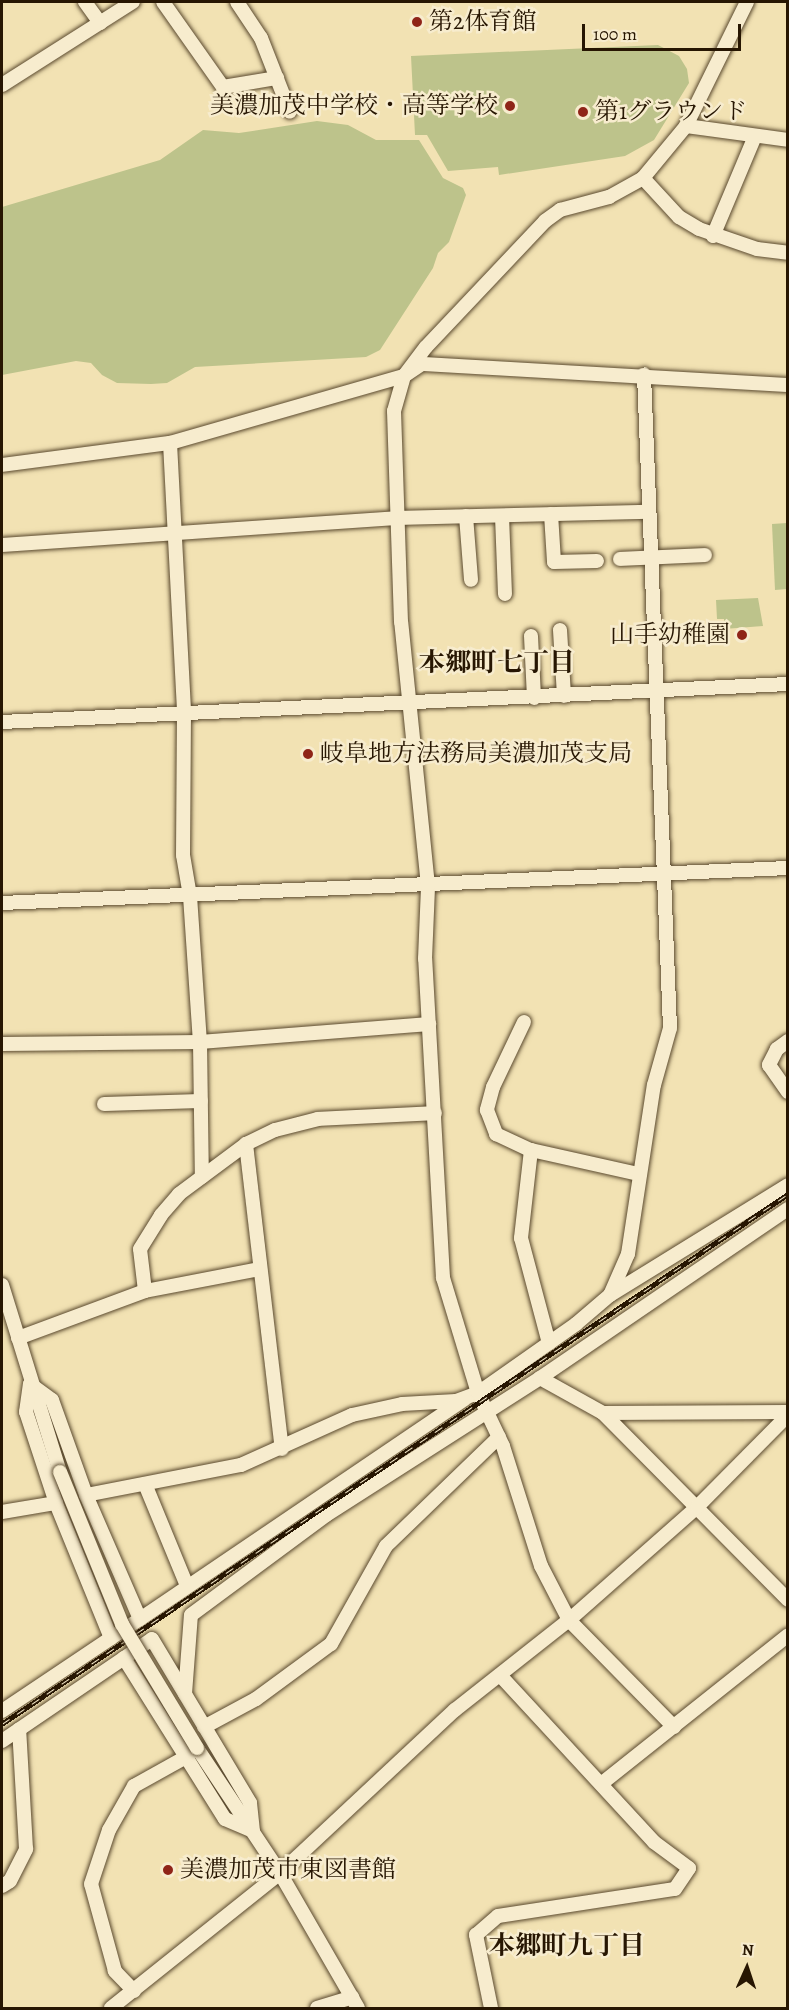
<!DOCTYPE html>
<meta charset="utf-8">
<style>
body{margin:0}
#map{position:relative;width:789px;height:2010px;overflow:hidden;background:#f2e2b3;font-family:Alegreya,"Noto Serif JP",serif}
div>[style]{position:absolute}
.green>*{inset:0;background:#bdc38b}
.roads{filter:drop-shadow(0 0 2px #5a492e) drop-shadow(0 0 2px #5a492e)}
.minor>*{height:14px;margin:-7px;padding:0 7px;transform-origin:7px;border-radius:7px;background:#f7ecce}
.rail>*{height:5px;margin-top:-2.5px;transform-origin:0;background:repeating-linear-gradient(90deg,#f7ecce 0 9px,#271602 0 18px);box-sizing:border-box;border-block:2px solid #271602}
.bridges{filter:drop-shadow(0 0 2px #5a492e) drop-shadow(0 0 2px #5a492e)}
.minor-bridge>*{height:14px;margin:-7px;padding:0 7px;transform-origin:7px;border-radius:7px;background:#f7ecce}
.dots>*{width:16px;height:16px;translate:-50% -50%;box-sizing:border-box;border:3px solid #f7ecce;border-radius:50%}
span{translate:-50% -50%;white-space:nowrap;text-align:center;line-height:1.15;-webkit-text-stroke:5px #f7ecce;paint-order:stroke}
.poi-label{font-size:24px;color:#271602}
.left{translate:0 -50%;text-align:left}
.right{translate:-100% -50%;text-align:right}
.neighbourhood-label{font-size:26px;color:#271602;font-weight:700}
.frame{position:absolute;inset:0;border:3px solid #271602;pointer-events:none}
.north{position:absolute;left:717px;top:1938px;width:60px;height:60px;-webkit-text-stroke:4px #f7ecce;paint-order:stroke;rotate:3deg;font-size:16px;font-weight:700;line-height:24px;text-align:center;color:#271602}
.north::after{content:'';display:block;margin:auto;width:21px;height:27px;background:#271602;clip-path:polygon(50% 0,100% 100%,50% 72%,0 100%)}
.scale{position:absolute;left:582px;top:24px;width:159px;height:27px;box-sizing:border-box;border:3px solid #271602;border-top:0;padding-left:8px;font-size:18px;line-height:21px;white-space:nowrap;color:#271602;-webkit-text-stroke:4px #f7ecce;paint-order:stroke}
</style>
<div id="map">
<div class="green">
<div style="clip-path:polygon(658px 45px,679px 56px,687px 69px,689px 83px,654px 140px,625px 156px,499px 175px,498px 167px,448px 171px,427px 135px,415px 135px,411px 56px)"></div>
<div style="clip-path:polygon(317px 121px,348px 125px,376px 140px,419px 140px,443px 178px,463px 188px,466px 195px,449px 242px,438px 253px,433px 268px,380px 350px,366px 357px,195px 367px,167px 383px,151px 384px,117px 383px,102px 375px,91px 363px,76px 361px,2px 375px,2px 207px,160px 160px,203px 130px,239px 133px)"></div>
<div style="clip-path:polygon(787px 523px,787px 589px,775px 590px,772px 524px)"></div>
<div style="clip-path:polygon(758px 598px,763px 626px,724px 629px,724px 619px,717px 619px,716px 600px)"></div>
</div>
<div class="roads">
<div class="minor">
<div style="left:85px;top:2px;width:26px;rotate:54deg"></div>
<div style="left:163px;top:2px;width:104px;rotate:54.8deg"></div>
<div style="left:223px;top:87px;width:55px;rotate:-9.5deg"></div>
<div style="left:237px;top:2px;width:43px;rotate:56.3deg"></div>
<div style="left:261px;top:38px;width:79px;rotate:68.6deg"></div>
<div style="left:2px;top:85px;width:155px;rotate:-32.4deg"></div>
<div style="left:686px;top:126px;width:103px;rotate:7.8deg"></div>
<div style="left:643px;top:178px;width:53px;rotate:47.3deg"></div>
<div style="left:679px;top:217px;width:23px;rotate:31deg"></div>
<div style="left:699px;top:229px;width:61px;rotate:19deg"></div>
<div style="left:757px;top:249px;width:31px;rotate:7deg"></div>
<div style="left:713px;top:236px;width:108px;rotate:-67.2deg"></div>
<div style="left:170px;top:443px;width:270px;rotate:87deg"></div>
<div style="left:184px;top:713px;width:142px;rotate:90.4deg"></div>
<div style="left:183px;top:855px;width:42px;rotate:80.3deg"></div>
<div style="left:190px;top:896px;width:146px;rotate:86.1deg"></div>
<div style="left:200px;top:1042px;width:135px;rotate:89.2deg"></div>
<div style="left:2px;top:465px;width:169px;rotate:-7.5deg"></div>
<div style="left:170px;top:443px;width:243px;rotate:-16deg"></div>
<div style="left:404px;top:376px;width:22px;rotate:-34deg"></div>
<div style="left:422px;top:364px;width:367px;rotate:3.3deg"></div>
<div style="left:551px;top:514px;width:48px;rotate:86.4deg"></div>
<div style="left:554px;top:562px;width:43px;rotate:-1.3deg"></div>
<div style="left:466px;top:516px;width:64px;rotate:85.5deg"></div>
<div style="left:502px;top:516px;width:78px;rotate:87.8deg"></div>
<div style="left:2px;top:545px;width:395px;rotate:-3.9deg"></div>
<div style="left:396px;top:518px;width:253px;rotate:-1.4deg"></div>
<div style="left:620px;top:559px;width:85px;rotate:-2.7deg"></div>
<div style="left:560px;top:630px;width:66px;rotate:86.5deg"></div>
<div style="left:531px;top:636px;width:62px;rotate:87.2deg"></div>
<div style="left:2px;top:722px;width:787px;rotate:-2.77deg"></div>
<div style="left:2px;top:903px;width:787px;rotate:-2.55deg"></div>
<div style="left:524px;top:1022px;width:72px;rotate:115.5deg"></div>
<div style="left:493px;top:1087px;width:24px;rotate:105deg"></div>
<div style="left:487px;top:1110px;width:26px;rotate:69deg"></div>
<div style="left:496px;top:1134px;width:38px;rotate:25deg"></div>
<div style="left:531px;top:1150px;width:110px;rotate:12.6deg"></div>
<div style="left:788px;top:1041px;width:14px;rotate:144deg"></div>
<div style="left:777px;top:1049px;width:18px;rotate:117deg"></div>
<div style="left:769px;top:1065px;width:33px;rotate:55deg"></div>
<div style="left:2px;top:1044px;width:198px;rotate:-0.6deg"></div>
<div style="left:200px;top:1042px;width:230px;rotate:-4.5deg"></div>
<div style="left:104px;top:1104px;width:97px;rotate:-1.8deg"></div>
<div style="left:246px;top:1144px;width:307px;rotate:83.3deg"></div>
<div style="left:531px;top:1150px;width:89px;rotate:96.5deg"></div>
<div style="left:521px;top:1238px;width:109px;rotate:75.1deg"></div>
<div style="left:2px;top:1285px;width:196px;rotate:72.8deg"></div>
<div style="left:145px;top:1291px;width:42px;rotate:-96.8deg"></div>
<div style="left:140px;top:1249px;width:40px;rotate:-58deg"></div>
<div style="left:161px;top:1215px;width:28px;rotate:-49deg"></div>
<div style="left:179px;top:1194px;width:84px;rotate:-36.7deg"></div>
<div style="left:246px;top:1144px;width:32px;rotate:-26deg"></div>
<div style="left:275px;top:1130px;width:44px;rotate:-14.3deg"></div>
<div style="left:318px;top:1119px;width:117px;rotate:-2.9deg"></div>
<div style="left:610px;top:1295px;width:209px;rotate:-31.7deg"></div>
<div style="left:18px;top:1338px;width:135px;rotate:-20.3deg"></div>
<div style="left:145px;top:1291px;width:116px;rotate:-10.9deg"></div>
<div style="left:540px;top:1378px;width:72px;rotate:29.1deg"></div>
<div style="left:603px;top:1413px;width:263px;rotate:45.3deg"></div>
<div style="left:30px;top:1384px;width:27px;rotate:36deg"></div>
<div style="left:52px;top:1400px;width:101px;rotate:70.3deg"></div>
<div style="left:86px;top:1495px;width:135px;rotate:66.5deg"></div>
<div style="left:140px;top:1619px;width:35px;rotate:147deg"></div>
<div style="left:111px;top:1638px;width:146px;rotate:-112.2deg"></div>
<div style="left:56px;top:1503px;width:96px;rotate:-108.2deg"></div>
<div style="left:26px;top:1412px;width:28px;rotate:-82deg"></div>
<div style="left:603px;top:1413px;width:185px;rotate:-0.3deg"></div>
<div style="left:145px;top:1484px;width:110px;rotate:67.6deg"></div>
<div style="left:86px;top:1495px;width:158px;rotate:-11deg"></div>
<div style="left:241px;top:1465px;width:122px;rotate:-24.2deg"></div>
<div style="left:352px;top:1415px;width:51px;rotate:-12.4deg"></div>
<div style="left:402px;top:1404px;width:54px;rotate:-3.2deg"></div>
<div style="left:456px;top:1401px;width:23px;rotate:-20deg"></div>
<div style="left:478px;top:1393px;width:120px;rotate:-35.1deg"></div>
<div style="left:576px;top:1324px;width:45px;rotate:-40.5deg"></div>
<div style="left:610px;top:1295px;width:45px;rotate:-66.3deg"></div>
<div style="left:628px;top:1254px;width:171px;rotate:-81.3deg"></div>
<div style="left:654px;top:1085px;width:59px;rotate:-74.3deg"></div>
<div style="left:670px;top:1028px;width:654px;rotate:-92.28deg"></div>
<div style="left:2px;top:1512px;width:55px;rotate:-9.5deg"></div>
<div style="left:140px;top:1619px;width:392px;rotate:-34.1deg"></div>
<div style="left:124px;top:1658px;width:190px;rotate:57.9deg"></div>
<div style="left:225px;top:1819px;width:30px;rotate:23deg"></div>
<div style="left:185px;top:1694px;width:79px;rotate:-85.7deg"></div>
<div style="left:191px;top:1615px;width:168px;rotate:-36.5deg"></div>
<div style="left:326px;top:1515px;width:254px;rotate:-32.6deg"></div>
<div style="left:540px;top:1378px;width:300px;rotate:-34.3deg"></div>
<div style="left:2px;top:1711px;width:131px;rotate:-33.8deg"></div>
<div style="left:204px;top:1727px;width:59px;rotate:-28.3deg"></div>
<div style="left:256px;top:1699px;width:93px;rotate:-36.3deg"></div>
<div style="left:331px;top:1644px;width:112px;rotate:-60.7deg"></div>
<div style="left:386px;top:1546px;width:157px;rotate:-44deg"></div>
<div style="left:674px;top:1727px;width:150px;rotate:-134.5deg"></div>
<div style="left:569px;top:1620px;width:61px;rotate:-117.4deg"></div>
<div style="left:541px;top:1566px;width:126px;rotate:-107.6deg"></div>
<div style="left:503px;top:1446px;width:59px;rotate:-115.3deg"></div>
<div style="left:478px;top:1393px;width:120px;rotate:-106.9deg"></div>
<div style="left:443px;top:1278px;width:320px;rotate:-93.2deg"></div>
<div style="left:425px;top:959px;width:73px;rotate:-87.6deg"></div>
<div style="left:428px;top:886px;width:265px;rotate:-95.8deg"></div>
<div style="left:401px;top:622px;width:211px;rotate:-91.9deg"></div>
<div style="left:394px;top:411px;width:36px;rotate:-74deg"></div>
<div style="left:404px;top:376px;width:36px;rotate:-53deg"></div>
<div style="left:426px;top:347px;width:173px;rotate:-46.6deg"></div>
<div style="left:545px;top:221px;width:19px;rotate:-36deg"></div>
<div style="left:560px;top:210px;width:51px;rotate:-14.9deg"></div>
<div style="left:609px;top:197px;width:39px;rotate:-29deg"></div>
<div style="left:643px;top:178px;width:67px;rotate:-50.4deg"></div>
<div style="left:686px;top:126px;width:138px;rotate:-63.8deg"></div>
<div style="left:2px;top:1741px;width:181px;rotate:-34.2deg"></div>
<div style="left:152px;top:1639px;width:191px;rotate:59.1deg"></div>
<div style="left:250px;top:1803px;width:28px;rotate:84deg"></div>
<div style="left:197px;top:1748px;width:150px;rotate:56.4deg"></div>
<div style="left:280px;top:1873px;width:156px;rotate:60deg"></div>
<div style="left:601px;top:1784px;width:239px;rotate:-38.5deg"></div>
<div style="left:2px;top:1886px;width:9px;rotate:-32deg"></div>
<div style="left:10px;top:1881px;width:36px;rotate:-63deg"></div>
<div style="left:26px;top:1849px;width:120px;rotate:-93.3deg"></div>
<div style="left:134px;top:1991px;width:28px;rotate:-134deg"></div>
<div style="left:115px;top:1971px;width:90px;rotate:-105.4deg"></div>
<div style="left:91px;top:1884px;width:57px;rotate:-71.6deg"></div>
<div style="left:109px;top:1830px;width:51px;rotate:-60.4deg"></div>
<div style="left:134px;top:1786px;width:62px;rotate:-29.1deg"></div>
<div style="left:111px;top:2008px;width:216px;rotate:-38.6deg"></div>
<div style="left:280px;top:1873px;width:239px;rotate:-43deg"></div>
<div style="left:455px;top:1710px;width:145px;rotate:-38.3deg"></div>
<div style="left:569px;top:1620px;width:171px;rotate:-41.4deg"></div>
<div style="left:697px;top:1507px;width:129px;rotate:-45.3deg"></div>
<div style="left:317px;top:2008px;width:37px;rotate:-17deg"></div>
<div style="left:491px;top:2008px;width:75px;rotate:-101.6deg"></div>
<div style="left:476px;top:1935px;width:29px;rotate:-41deg"></div>
<div style="left:498px;top:1916px;width:179px;rotate:-8.7deg"></div>
<div style="left:675px;top:1889px;width:25px;rotate:-56deg"></div>
<div style="left:689px;top:1868px;width:44px;rotate:-143.4deg"></div>
<div style="left:654px;top:1842px;width:227px;rotate:-132.7deg"></div>
</div>
</div>
<div class="rail">
<div style="left:2px;top:1724px;width:948px;rotate:-33.99deg"></div>
</div>
<div class="bridges">
<div class="minor-bridge">
<div style="left:60px;top:1472px;width:164px;rotate:67.8deg"></div>
<div style="left:122px;top:1624px;width:145px;rotate:58.8deg"></div>
</div>
</div>
<div class="dots">
<div style="left:417px;top:22px;background:#8f2418"></div>
<div style="left:510px;top:106px;background:#8f2418"></div>
<div style="left:583px;top:112px;background:#8f2418"></div>
<div style="left:742px;top:635px;background:#8f2418"></div>
<div style="left:308px;top:754px;background:#8f2418"></div>
<div style="left:168px;top:1870px;background:#8f2418"></div>
</div>
<div class="poi-label">
<span class="left" style="left:429px;top:22px">第2体育館</span>
<span class="right" style="left:498px;top:106px">美濃加茂中学校・高等学校</span>
<span class="left" style="left:595px;top:112px">第1グラウンド</span>
<span class="right" style="left:730px;top:635px">山手幼稚園</span>
<span class="left" style="left:320px;top:754px">岐阜地方法務局美濃加茂支局</span>
<span class="left" style="left:180px;top:1870px">美濃加茂市東図書館</span>
</div>
<div class="neighbourhood-label">
<span style="left:497px;top:663px">本郷町七丁目</span>
<span style="left:567px;top:1946px">本郷町九丁目</span>
</div>
<div class="frame"></div>
<div class="north">N</div>
<div class="scale">100 m</div>
</div>
